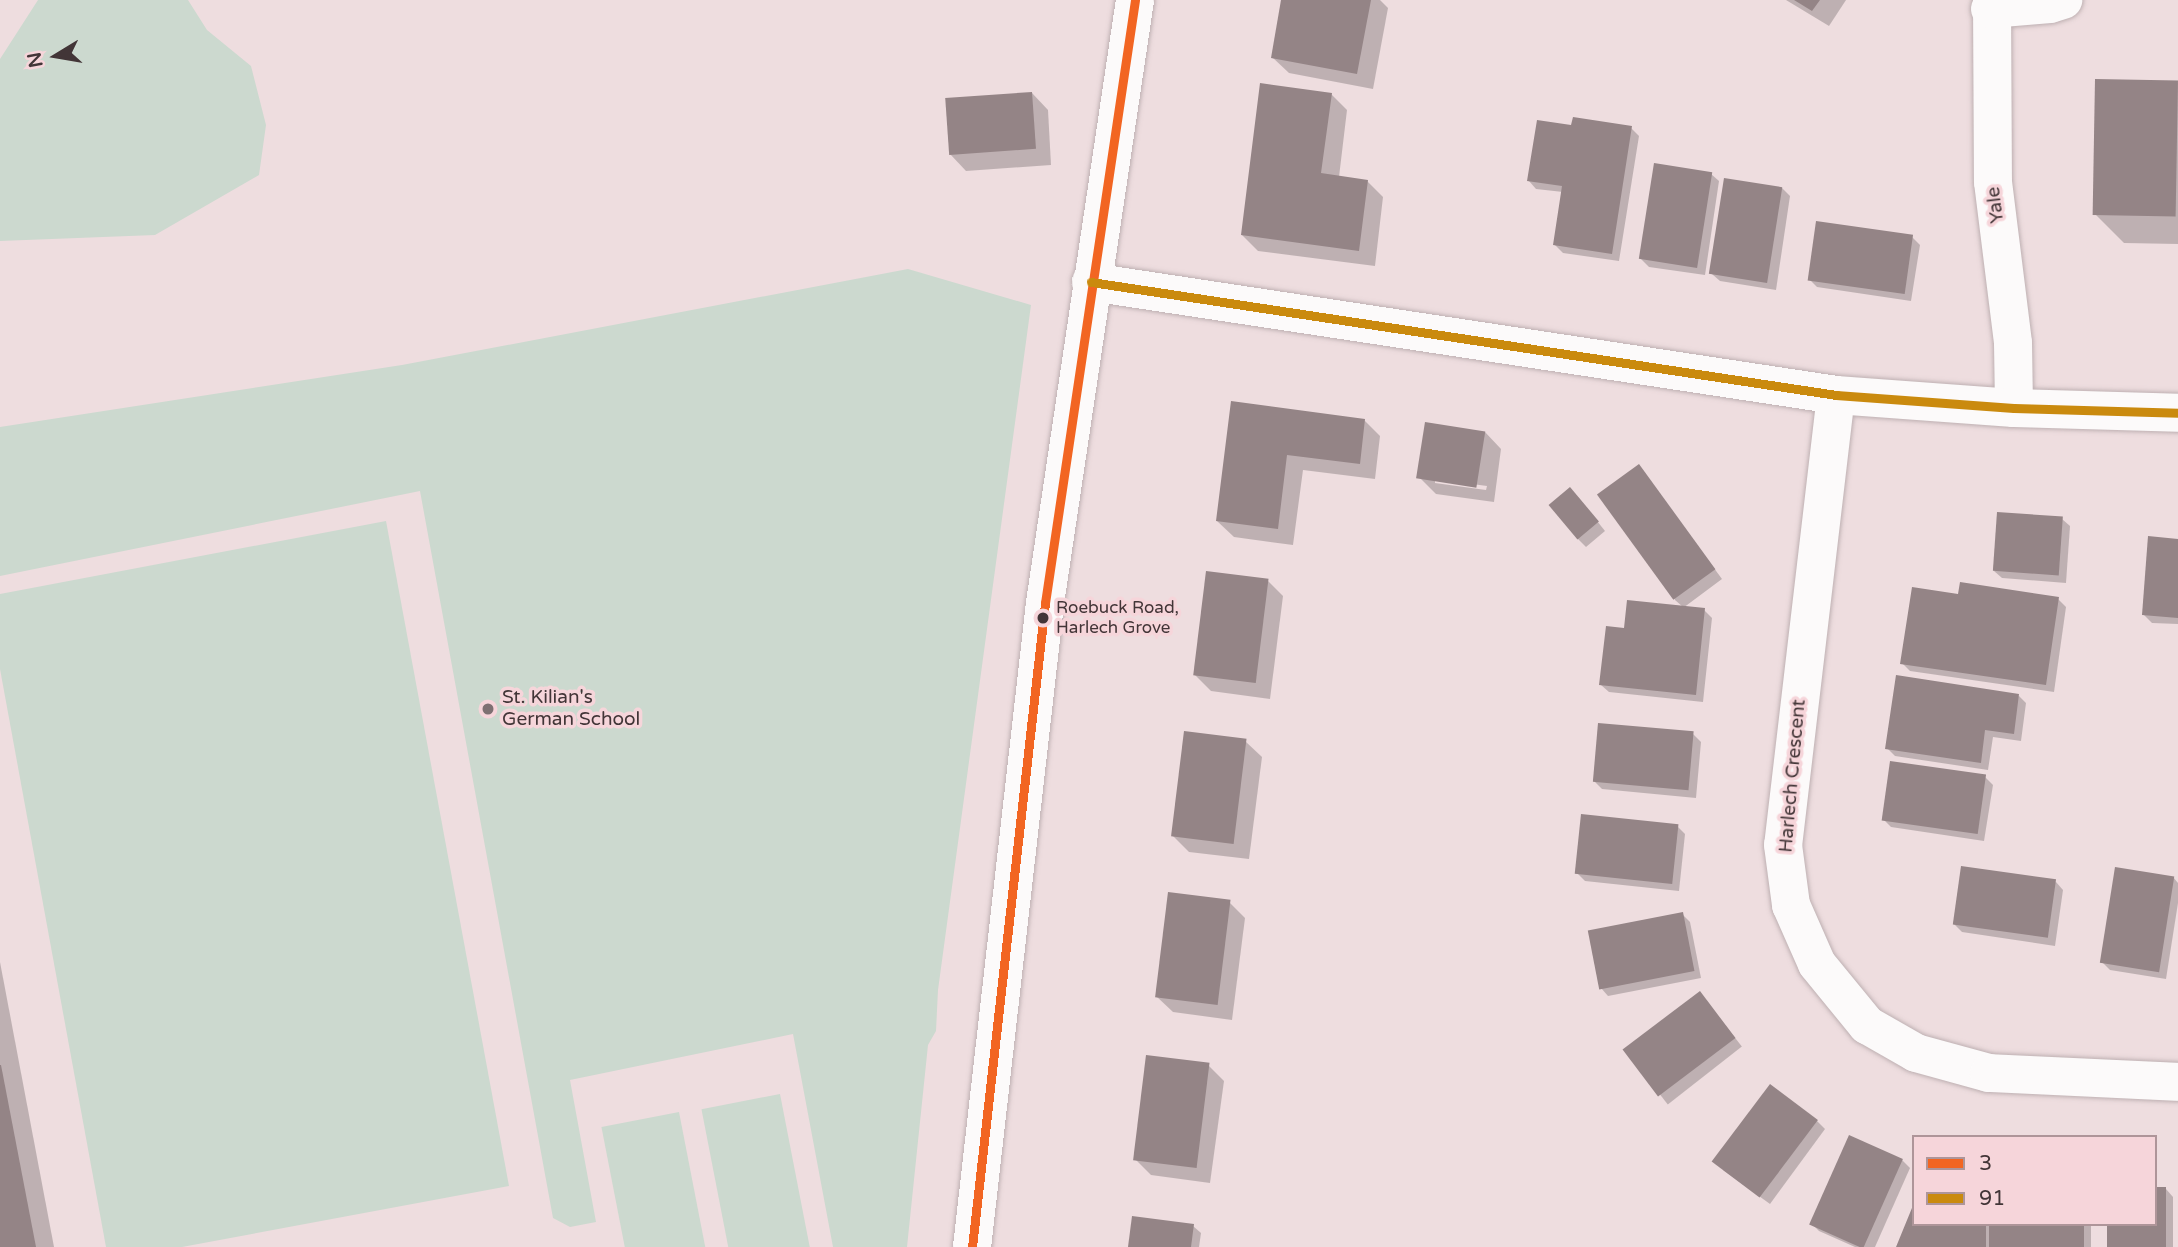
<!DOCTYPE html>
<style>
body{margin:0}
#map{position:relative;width:2178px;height:1247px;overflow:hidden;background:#eedddf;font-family:"Varela Round",sans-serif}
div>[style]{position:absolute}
.green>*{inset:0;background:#ccd9cf;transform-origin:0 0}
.shadow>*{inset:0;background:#0003;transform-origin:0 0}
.building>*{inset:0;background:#948486;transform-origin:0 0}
.roads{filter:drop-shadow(0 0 2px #beb0b2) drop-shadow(0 0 2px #beb0b2)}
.street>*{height:38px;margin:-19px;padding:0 19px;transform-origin:19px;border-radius:19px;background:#fcfafa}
.secondary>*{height:38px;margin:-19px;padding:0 19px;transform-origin:19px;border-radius:19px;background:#fcfafa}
.bus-1>*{height:9px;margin:-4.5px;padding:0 4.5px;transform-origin:4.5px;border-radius:4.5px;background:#f26522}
.bus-2>*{height:9px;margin:-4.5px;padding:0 4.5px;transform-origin:4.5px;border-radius:4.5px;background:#ca8a0e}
.dots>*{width:19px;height:19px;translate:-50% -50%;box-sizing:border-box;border:4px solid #f6d5da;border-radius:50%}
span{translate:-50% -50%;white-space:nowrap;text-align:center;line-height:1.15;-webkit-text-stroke:7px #f6d5da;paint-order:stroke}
.bus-label{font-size:17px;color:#423537}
.left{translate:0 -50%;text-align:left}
.street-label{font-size:19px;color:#423537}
.poi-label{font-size:19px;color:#423537}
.legend{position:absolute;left:1912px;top:1135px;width:245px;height:91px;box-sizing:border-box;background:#f6d5da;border:2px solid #ae9599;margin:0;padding:9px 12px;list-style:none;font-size:21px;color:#423537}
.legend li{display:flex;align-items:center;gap:14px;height:35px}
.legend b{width:35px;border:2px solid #ae9599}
.north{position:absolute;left:21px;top:21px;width:70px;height:70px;-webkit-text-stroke:5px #f6d5da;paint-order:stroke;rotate:259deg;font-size:19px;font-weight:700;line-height:28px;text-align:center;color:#423537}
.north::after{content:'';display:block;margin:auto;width:24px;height:32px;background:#423537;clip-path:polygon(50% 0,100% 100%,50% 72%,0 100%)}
</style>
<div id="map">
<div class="green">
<div style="clip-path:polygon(38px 0,188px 0,207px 30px,251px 66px,266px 125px,259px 175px,155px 235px,0 241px,0 59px)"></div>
<div style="clip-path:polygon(908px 269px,1031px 305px,938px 990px,936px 1031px,928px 1045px,907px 1247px,833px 1247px,793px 1034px,570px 1080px,596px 1222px,570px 1227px,553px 1218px,420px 491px,0 576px,0 427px,402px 365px)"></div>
<div style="clip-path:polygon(386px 521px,509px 1186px,182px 1247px,106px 1247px,0 669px,0 594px)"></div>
<div style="left:780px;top:1094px;width:156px;height:80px;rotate:79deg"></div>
<div style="left:679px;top:1112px;width:138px;height:79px;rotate:79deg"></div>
</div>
<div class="shadow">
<div style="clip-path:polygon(1283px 0,1380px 0,1388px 8px,1373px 89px,1289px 73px,1272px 57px)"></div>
<div style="clip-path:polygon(1786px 0,1846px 0,1829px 26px)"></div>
<div style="clip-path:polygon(2178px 82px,2178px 244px,2124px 243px,2095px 214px)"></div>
<div style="clip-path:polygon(1032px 93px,1048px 110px,1051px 165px,966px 171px,950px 154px)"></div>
<div style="clip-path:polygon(1331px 94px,1347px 110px,1339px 177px,1367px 181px,1383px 197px,1375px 266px,1258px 251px,1242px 235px)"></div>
<div style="clip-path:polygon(1573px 127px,1631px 128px,1639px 136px,1619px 261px,1563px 253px,1555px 245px,1563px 192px,1536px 189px,1529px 181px)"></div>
<div style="clip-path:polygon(1711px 174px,1719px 181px,1705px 275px,1649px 267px,1641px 259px)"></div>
<div style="clip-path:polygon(1782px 188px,1790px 196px,1776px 290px,1720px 281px,1712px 274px)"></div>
<div style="clip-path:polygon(1912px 237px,1920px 245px,1911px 301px,1817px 287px,1809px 279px)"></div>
<div style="clip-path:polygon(1232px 403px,1364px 420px,1380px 436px,1375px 479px,1303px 470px,1293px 545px,1234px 537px,1217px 521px)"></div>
<div style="clip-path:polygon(evenodd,1485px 432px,1501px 449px,1494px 502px,1436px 494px,1420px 478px,1485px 432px,1435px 479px,1487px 486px,1486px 490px,1435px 483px,1435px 479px)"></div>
<div style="clip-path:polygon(1639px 466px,1722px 579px,1683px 608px,1704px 610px,1712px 618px,1703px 702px,1609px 692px,1601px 685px,1625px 630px,1683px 607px,1675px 600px)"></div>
<div style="clip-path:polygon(1578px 497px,1605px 531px,1586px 547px,1578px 539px)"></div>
<div style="clip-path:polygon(2062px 519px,2070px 526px,2066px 583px,2002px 578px,1994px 571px)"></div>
<div style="clip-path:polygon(2178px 540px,2178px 624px,2152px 623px,2144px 615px)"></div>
<div style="clip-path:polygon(1267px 580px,1283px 596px,1270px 699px,1211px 691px,1195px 675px)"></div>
<div style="clip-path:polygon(1959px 596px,2058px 599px,2066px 607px,2054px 692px,1910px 671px,1902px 663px)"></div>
<div style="clip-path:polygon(2019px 696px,2026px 703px,2021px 741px,1993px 737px,1988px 770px,1895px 756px,1887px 748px)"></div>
<div style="clip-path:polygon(1693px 734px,1701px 742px,1696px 798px,1602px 789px,1594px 781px)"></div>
<div style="clip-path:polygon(1245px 741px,1262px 757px,1249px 859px,1189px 852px,1173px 836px)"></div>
<div style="clip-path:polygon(1985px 777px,1993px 785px,1984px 841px,1891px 827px,1883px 819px)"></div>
<div style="clip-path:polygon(1677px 826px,1685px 834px,1679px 891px,1585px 881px,1577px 873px)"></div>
<div style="clip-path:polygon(2173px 877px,2178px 883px,2178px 903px,2166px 979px,2110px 970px,2102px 962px)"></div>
<div style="clip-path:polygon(2056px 882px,2063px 890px,2055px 946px,1962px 932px,1954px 924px)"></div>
<div style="clip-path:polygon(1229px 902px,1245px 918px,1232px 1020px,1173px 1012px,1156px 996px)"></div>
<div style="clip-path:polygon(1682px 914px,1690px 922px,1701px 978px,1608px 996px,1601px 988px)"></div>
<div style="clip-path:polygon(0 962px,54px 1247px,0 1247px)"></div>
<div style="left:1700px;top:993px;width:68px;height:94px;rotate:52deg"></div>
<div style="clip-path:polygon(1208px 1065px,1224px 1081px,1210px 1183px,1151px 1175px,1135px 1159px)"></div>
<div style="clip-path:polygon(1817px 1121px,1825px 1129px,1770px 1204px,1723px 1170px)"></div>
<div style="clip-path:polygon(1902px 1160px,1910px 1168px,1875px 1247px,1855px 1247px,1819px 1231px,1811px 1223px)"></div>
<div style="clip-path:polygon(2166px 1189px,2173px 1197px,2173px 1247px,2109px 1247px,2155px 1224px)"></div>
<div style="left:1914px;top:1224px;width:177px;height:28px"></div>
<div style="clip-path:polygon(1193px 1226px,1201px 1233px,1199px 1247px,1130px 1247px)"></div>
</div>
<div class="building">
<div style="clip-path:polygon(1281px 0,1371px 0,1357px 74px,1271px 58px)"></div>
<div style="clip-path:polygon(1794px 0,1820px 0,1812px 11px)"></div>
<div style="left:2095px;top:79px;width:83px;height:136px;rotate:1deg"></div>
<div style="clip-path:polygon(1260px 83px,1332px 93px,1321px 173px,1368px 180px,1359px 251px,1241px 235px)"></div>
<div style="left:1032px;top:92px;width:57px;height:87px;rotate:86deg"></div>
<div style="clip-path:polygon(1573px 117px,1632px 126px,1612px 254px,1553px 245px,1562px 186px,1527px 181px,1537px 120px,1571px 125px)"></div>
<div style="left:1654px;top:163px;width:59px;height:97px;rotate:9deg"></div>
<div style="left:1724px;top:178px;width:59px;height:97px;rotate:9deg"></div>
<div style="left:1816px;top:221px;width:98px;height:60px;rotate:8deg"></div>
<div style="clip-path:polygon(1231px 401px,1365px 419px,1360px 464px,1287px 455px,1278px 529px,1216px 521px)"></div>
<div style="left:1425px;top:422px;width:61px;height:57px;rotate:9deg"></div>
<div style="left:1639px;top:464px;width:130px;height:52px;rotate:54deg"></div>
<div style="left:1570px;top:487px;width:45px;height:28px;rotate:50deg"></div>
<div style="left:1997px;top:512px;width:66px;height:59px;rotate:4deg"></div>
<div style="clip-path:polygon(2148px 536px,2178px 539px,2178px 618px,2142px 615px)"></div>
<div style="left:1206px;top:571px;width:63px;height:105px;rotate:7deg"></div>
<div style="clip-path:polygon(1960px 582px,2059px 597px,2046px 685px,1900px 664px,1912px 587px,1958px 594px)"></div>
<div style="clip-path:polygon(1627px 600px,1705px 608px,1696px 695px,1599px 685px,1606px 626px,1624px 628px)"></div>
<div style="clip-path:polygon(1896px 675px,2019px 694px,2014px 734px,1985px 730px,1981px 763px,1885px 749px)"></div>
<div style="left:1598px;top:723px;width:96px;height:59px;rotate:5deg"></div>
<div style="left:1184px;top:731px;width:63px;height:106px;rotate:7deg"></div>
<div style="left:1890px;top:761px;width:97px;height:60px;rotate:8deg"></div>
<div style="left:1581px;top:814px;width:98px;height:60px;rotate:6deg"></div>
<div style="left:1961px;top:866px;width:96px;height:59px;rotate:8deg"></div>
<div style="left:2115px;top:867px;width:60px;height:97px;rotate:9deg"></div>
<div style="left:1168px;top:892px;width:63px;height:106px;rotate:7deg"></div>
<div style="left:1683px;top:912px;width:60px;height:97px;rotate:79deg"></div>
<div style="left:1700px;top:991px;width:59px;height:97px;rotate:53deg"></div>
<div style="left:1146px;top:1055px;width:64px;height:106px;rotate:7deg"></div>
<div style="clip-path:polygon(0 1065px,1px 1065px,36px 1247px,0 1247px)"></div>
<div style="left:1770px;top:1084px;width:60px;height:97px;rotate:37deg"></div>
<div style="left:1849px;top:1135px;width:59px;height:98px;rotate:24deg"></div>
<div style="clip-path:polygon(2155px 1187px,2166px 1187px,2166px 1247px,2107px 1247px,2107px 1224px,2155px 1224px)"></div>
<div style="clip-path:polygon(1914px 1203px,1914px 1224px,1986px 1224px,1986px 1247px,1896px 1247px)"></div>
<div style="clip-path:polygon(1132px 1216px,1194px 1224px,1191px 1247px,1128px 1247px)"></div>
<div style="left:1989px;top:1224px;width:95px;height:23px"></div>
</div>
<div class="roads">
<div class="street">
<div style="left:1992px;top:0;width:182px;rotate:89.7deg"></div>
<div style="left:1993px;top:182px;width:162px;rotate:82.9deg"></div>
<div style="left:2013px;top:343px;width:65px;rotate:89.1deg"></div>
<div style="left:1990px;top:9px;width:60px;rotate:-4.8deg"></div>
<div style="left:2050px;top:4px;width:14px;rotate:-17deg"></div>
<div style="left:1091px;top:282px;width:754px;rotate:8.62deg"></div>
<div style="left:1836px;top:395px;width:178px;rotate:4.2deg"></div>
<div style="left:2014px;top:408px;width:164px;rotate:1.7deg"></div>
<div style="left:1836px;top:395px;width:453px;rotate:96.7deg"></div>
<div style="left:1783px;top:845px;width:61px;rotate:82.4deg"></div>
<div style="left:1791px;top:905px;width:64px;rotate:66.2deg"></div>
<div style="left:1817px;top:964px;width:79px;rotate:50.7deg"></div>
<div style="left:1867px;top:1025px;width:56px;rotate:29.7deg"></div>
<div style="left:1916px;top:1053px;width:76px;rotate:15.3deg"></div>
<div style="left:1989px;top:1073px;width:189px;rotate:2.7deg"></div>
</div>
<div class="secondary">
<div style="left:972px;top:1247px;width:648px;rotate:-83.53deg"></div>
<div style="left:1045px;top:603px;width:610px;rotate:-81.51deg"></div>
</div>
</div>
<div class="bus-1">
<div style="left:972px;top:1247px;width:648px;rotate:-83.53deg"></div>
<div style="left:1045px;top:603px;width:610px;rotate:-81.51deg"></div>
</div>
<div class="bus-2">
<div style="left:1091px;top:282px;width:754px;rotate:8.62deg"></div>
<div style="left:1836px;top:395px;width:178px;rotate:4.2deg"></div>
<div style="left:2014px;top:408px;width:164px;rotate:1.7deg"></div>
</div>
<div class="dots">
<div style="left:1043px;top:618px;background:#423537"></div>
<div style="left:488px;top:709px;background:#7e7072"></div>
</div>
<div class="bus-label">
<span class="left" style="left:1056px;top:618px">Roebuck Road,<br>Harlech Grove</span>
</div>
<div class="street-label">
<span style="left:1996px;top:205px;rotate:-97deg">Yale</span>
<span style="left:1793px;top:776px;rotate:-85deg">Harlech Crescent</span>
</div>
<div class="poi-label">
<span class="left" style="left:502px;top:709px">St. Kilian's<br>German School</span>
</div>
<ul class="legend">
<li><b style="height:9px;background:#f26522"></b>3</li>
<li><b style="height:9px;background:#ca8a0e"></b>91</li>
</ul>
<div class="north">N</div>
</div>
